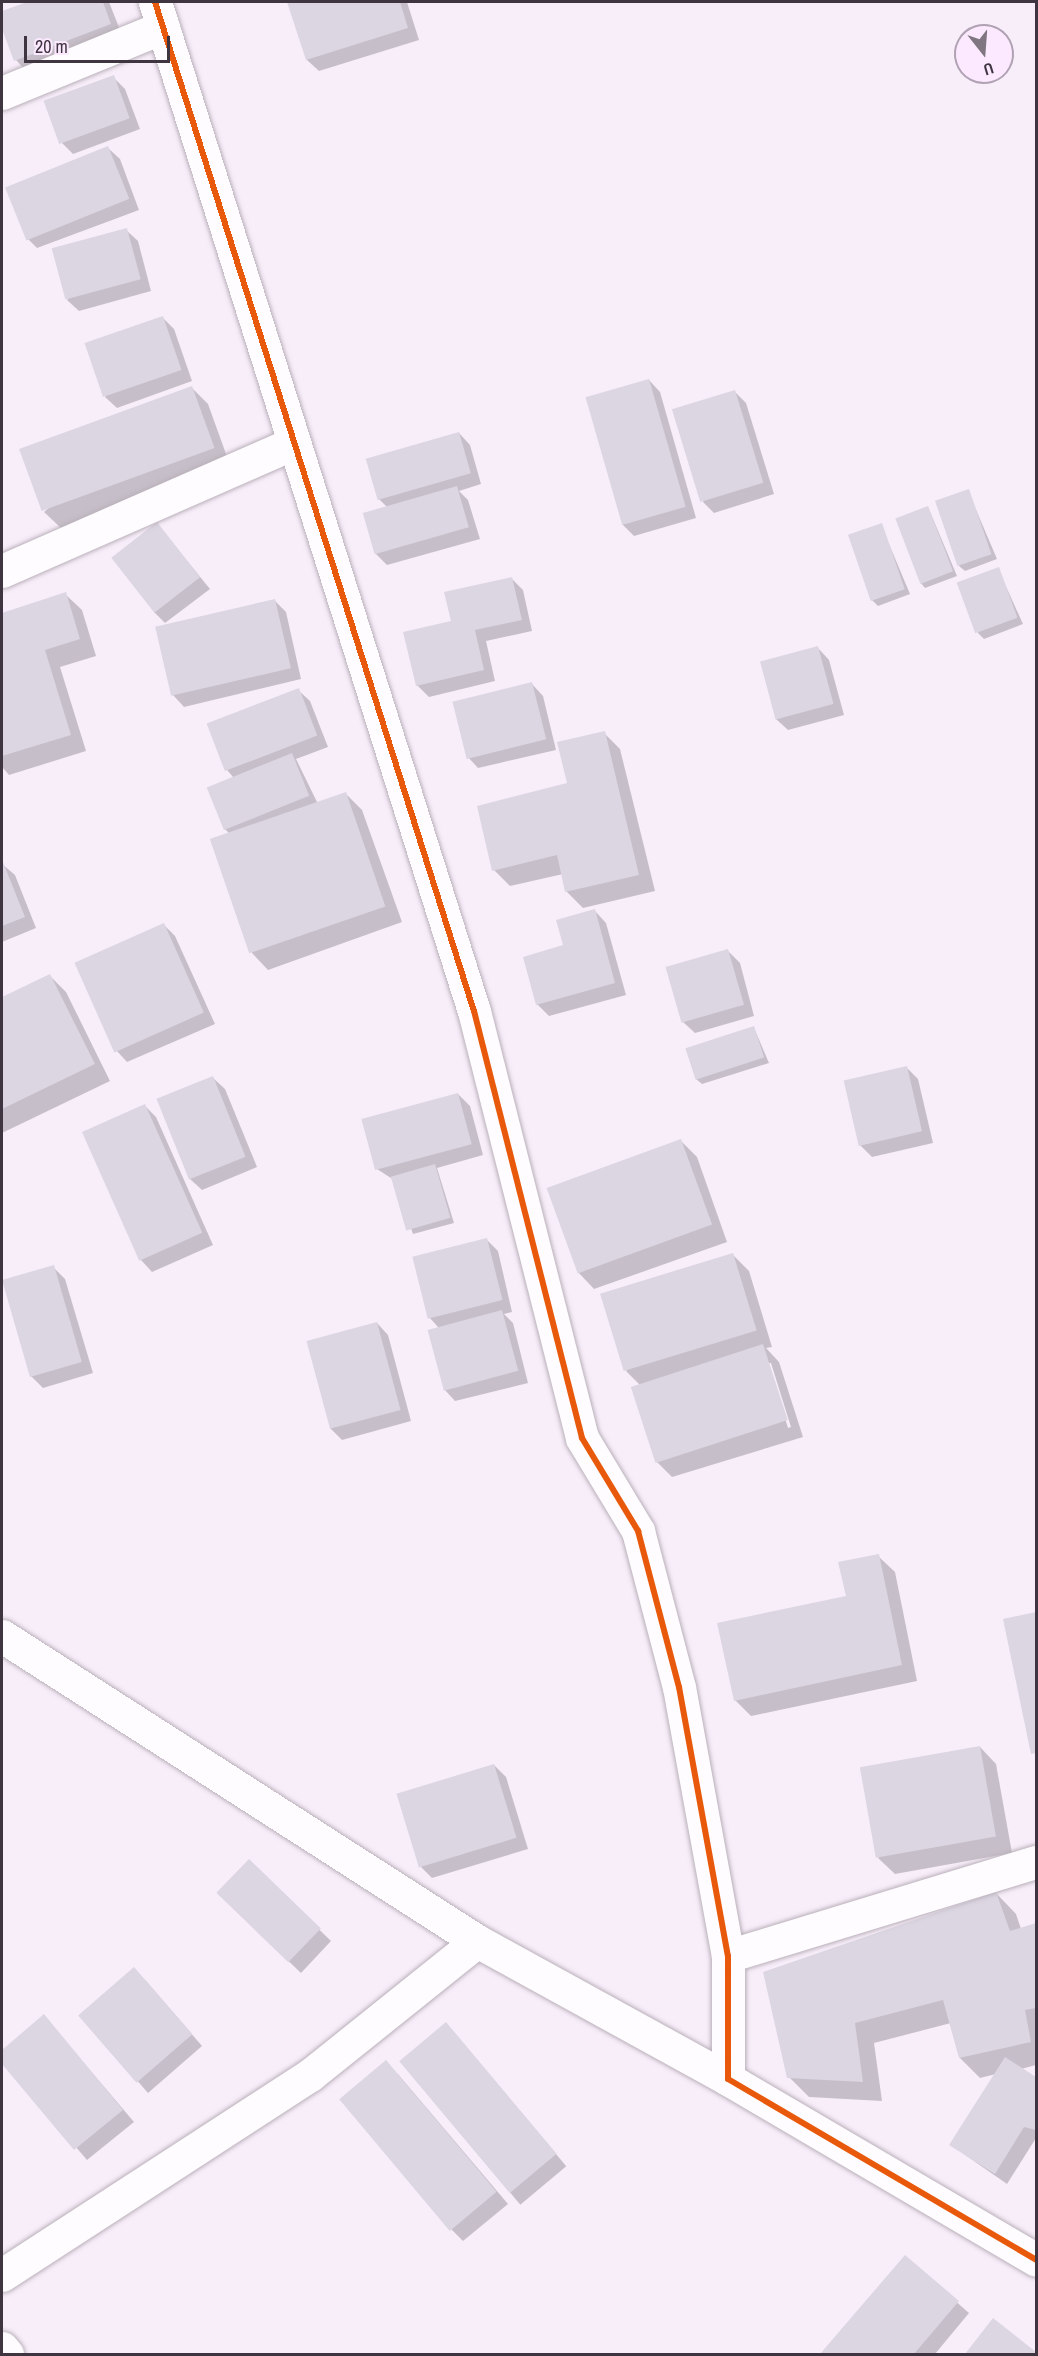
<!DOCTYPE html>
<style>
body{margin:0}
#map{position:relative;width:1038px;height:2356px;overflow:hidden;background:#f8eefa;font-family:"Archivo Narrow",sans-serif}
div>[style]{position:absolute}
.shadow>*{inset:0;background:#0003;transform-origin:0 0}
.building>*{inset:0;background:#dbd6e2;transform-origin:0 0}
.roads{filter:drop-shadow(0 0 2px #b9b0ba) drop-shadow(0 0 2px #b9b0ba)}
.minor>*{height:33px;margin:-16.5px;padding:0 16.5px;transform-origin:16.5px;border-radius:16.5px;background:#fefcfe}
.cycleway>*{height:6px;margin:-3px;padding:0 3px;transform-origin:3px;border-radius:3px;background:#e8590c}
span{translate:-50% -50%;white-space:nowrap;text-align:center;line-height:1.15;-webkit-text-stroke:6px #fce9ff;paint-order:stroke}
.frame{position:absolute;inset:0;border:3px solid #3f3540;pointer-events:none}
.north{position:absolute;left:954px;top:24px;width:60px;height:60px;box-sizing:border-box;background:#fce9ff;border:2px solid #b0a1b3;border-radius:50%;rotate:163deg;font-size:16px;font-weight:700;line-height:24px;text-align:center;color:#3f3540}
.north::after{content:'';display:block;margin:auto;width:21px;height:27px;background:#807681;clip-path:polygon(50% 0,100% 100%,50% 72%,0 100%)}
.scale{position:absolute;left:24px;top:36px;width:146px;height:27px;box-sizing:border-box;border:3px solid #3f3540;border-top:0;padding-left:8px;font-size:18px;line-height:21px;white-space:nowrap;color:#3f3540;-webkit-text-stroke:4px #fce9ff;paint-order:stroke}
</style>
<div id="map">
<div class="shadow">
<div style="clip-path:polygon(31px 2px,109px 2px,122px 35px,27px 72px,16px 60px,2px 13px)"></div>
<div style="clip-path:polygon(289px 2px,407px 2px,419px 40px,319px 71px,307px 60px)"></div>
<div style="clip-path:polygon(113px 77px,125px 89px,140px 129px,73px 154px,62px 143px)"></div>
<div style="clip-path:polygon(108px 148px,120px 159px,139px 210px,37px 248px,26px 237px)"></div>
<div style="clip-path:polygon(126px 230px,138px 241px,151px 291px,79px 311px,67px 300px)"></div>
<div style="clip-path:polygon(162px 317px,174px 329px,192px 381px,117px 408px,105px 397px)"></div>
<div style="clip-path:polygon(649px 380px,660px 392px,696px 518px,634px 536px,623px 525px)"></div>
<div style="clip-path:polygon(192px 388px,208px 404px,230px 465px,61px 528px,44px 512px)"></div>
<div style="clip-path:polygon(734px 391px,746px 403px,774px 494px,714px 513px,703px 502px)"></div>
<div style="clip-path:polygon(459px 433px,470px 445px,481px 484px,459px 491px,468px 500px,480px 539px,387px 565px,376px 554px,388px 508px,379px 499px)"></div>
<div style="clip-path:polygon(968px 491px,997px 559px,965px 571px,959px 566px)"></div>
<div style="clip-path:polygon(928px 507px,957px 576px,925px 588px,920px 582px)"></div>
<div style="clip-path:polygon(157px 524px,210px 589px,165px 623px,154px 612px)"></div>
<div style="clip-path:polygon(881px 525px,910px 594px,878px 606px,872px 600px)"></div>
<div style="clip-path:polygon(998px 569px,1023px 624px,984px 639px,978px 633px)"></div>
<div style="clip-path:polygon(512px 579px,523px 590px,532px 631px,486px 641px,495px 681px,429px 697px,417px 685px,452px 623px)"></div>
<div style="clip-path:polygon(65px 594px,82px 610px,96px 656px,60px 667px,86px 751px,9px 775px,2px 767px,2px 614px)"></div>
<div style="clip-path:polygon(274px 600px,286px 612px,301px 679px,184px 707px,173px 695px)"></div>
<div style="clip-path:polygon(818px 648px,829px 660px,844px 715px,788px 730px,776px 719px,762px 662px)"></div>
<div style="clip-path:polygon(532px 684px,543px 696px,556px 750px,478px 768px,467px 756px)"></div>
<div style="clip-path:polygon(298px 690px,310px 701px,328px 747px,296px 759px,318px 804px,346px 794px,362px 810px,402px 922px,268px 970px,252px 953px,230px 834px,223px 827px,233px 777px,227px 770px)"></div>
<div style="clip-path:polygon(604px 733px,620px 749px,655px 891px,583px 908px,567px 892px,563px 874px,510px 886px,494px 870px,568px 784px)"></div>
<div style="clip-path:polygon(2px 864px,15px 875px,36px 928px,2px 942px)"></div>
<div style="clip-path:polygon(595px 911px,606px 923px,626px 995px,549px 1016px,537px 1004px,565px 946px)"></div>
<div style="clip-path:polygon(164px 925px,175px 936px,215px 1024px,127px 1062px,116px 1050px,77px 964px)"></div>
<div style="clip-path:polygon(728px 951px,740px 963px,754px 1016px,695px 1033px,683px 1022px)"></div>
<div style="clip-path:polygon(50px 976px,66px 992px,110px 1081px,2px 1133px,2px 999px)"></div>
<div style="clip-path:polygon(754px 1028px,769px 1063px,702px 1084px,696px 1079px,686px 1049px)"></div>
<div style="clip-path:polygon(907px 1068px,918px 1079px,933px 1143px,872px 1157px,861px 1146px,846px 1081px)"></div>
<div style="clip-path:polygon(213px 1078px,225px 1089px,257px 1167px,202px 1190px,190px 1179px)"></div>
<div style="clip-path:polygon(458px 1094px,470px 1106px,483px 1155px,437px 1168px,454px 1223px,413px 1234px,394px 1180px,377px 1169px)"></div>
<div style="clip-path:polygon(144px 1105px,156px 1117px,213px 1245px,152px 1272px,141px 1260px)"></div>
<div style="clip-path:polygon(681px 1141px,697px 1157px,727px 1242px,594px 1289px,578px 1272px)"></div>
<div style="clip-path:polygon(487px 1240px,498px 1251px,512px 1312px,504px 1314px,513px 1323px,528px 1383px,455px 1401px,444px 1389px,438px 1327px,429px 1317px)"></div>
<div style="clip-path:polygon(evenodd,733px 1255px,749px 1271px,772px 1347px,766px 1348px,779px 1362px,803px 1437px,672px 1477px,656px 1461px,639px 1384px,626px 1371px,733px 1255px,768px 1363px,771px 1363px,791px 1427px,788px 1428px,768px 1363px)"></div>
<div style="clip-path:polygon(53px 1267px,65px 1279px,93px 1373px,43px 1388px,31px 1376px)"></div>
<div style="clip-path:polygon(377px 1323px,388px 1335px,411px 1421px,342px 1440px,330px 1428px)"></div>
<div style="clip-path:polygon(878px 1556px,895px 1572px,917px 1681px,751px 1716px,735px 1700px,847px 1598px)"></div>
<div style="clip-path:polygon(1036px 1614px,1036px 1758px,1005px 1620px)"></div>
<div style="clip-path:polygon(980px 1747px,996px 1764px,1012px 1853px,895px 1874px,878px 1858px)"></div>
<div style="clip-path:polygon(494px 1765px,506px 1777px,528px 1849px,432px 1878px,421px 1867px)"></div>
<div style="clip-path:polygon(249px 1861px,331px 1941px,301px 1973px,230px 1905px)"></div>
<div style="clip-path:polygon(996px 1893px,1016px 1914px,1021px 1929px,1036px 1925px,1036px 2065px,1021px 2069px,1036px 2079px,1036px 2138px,1007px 2184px,951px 2145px,996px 2074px,980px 2078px,960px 2058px,951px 2023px,874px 2043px,882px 2101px,809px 2097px,789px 2077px)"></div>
<div style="clip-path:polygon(146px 1981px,202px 2046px,148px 2093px,81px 2016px)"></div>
<div style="clip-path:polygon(44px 2016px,134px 2122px,87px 2160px,2px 2061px,2px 2052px)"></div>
<div style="left:457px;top:2036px;width:170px;height:60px;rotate:50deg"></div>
<div style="clip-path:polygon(397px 2073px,508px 2204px,463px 2241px,452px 2230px)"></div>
<div style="clip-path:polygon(905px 2257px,969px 2313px,935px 2354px,822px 2354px)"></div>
<div style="clip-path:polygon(993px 2321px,1036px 2354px,967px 2354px)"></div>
</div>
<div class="building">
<div style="clip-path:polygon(27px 2px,103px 2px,111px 24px,14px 61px,2px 29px,2px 11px)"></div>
<div style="clip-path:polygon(287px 2px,400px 2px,408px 28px,306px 60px)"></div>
<div style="left:114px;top:75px;width:46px;height:75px;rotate:70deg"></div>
<div style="left:108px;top:146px;width:57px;height:111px;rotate:68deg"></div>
<div style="left:127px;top:228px;width:53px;height:78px;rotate:75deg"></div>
<div style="left:163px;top:316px;width:57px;height:83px;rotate:71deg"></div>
<div style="left:649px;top:379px;width:133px;height:66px;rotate:74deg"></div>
<div style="left:192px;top:386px;width:66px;height:184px;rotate:70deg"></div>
<div style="left:735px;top:390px;width:97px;height:66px;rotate:73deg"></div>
<div style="left:459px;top:432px;width:43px;height:97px;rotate:74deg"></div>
<div style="left:457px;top:486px;width:43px;height:98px;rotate:74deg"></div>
<div style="left:969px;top:489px;width:69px;height:36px;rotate:71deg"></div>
<div style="left:928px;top:506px;width:70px;height:35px;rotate:69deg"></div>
<div style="left:157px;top:522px;width:70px;height:58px;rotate:52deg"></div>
<div style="left:882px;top:523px;width:70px;height:36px;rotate:71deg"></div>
<div style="left:999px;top:567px;width:54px;height:45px;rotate:70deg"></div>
<div style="clip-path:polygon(512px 577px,522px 620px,475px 630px,484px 670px,416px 686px,403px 632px,451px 621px,444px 592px)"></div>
<div style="clip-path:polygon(66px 592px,80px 639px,45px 650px,71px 735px,2px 756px,2px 613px)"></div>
<div style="left:275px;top:599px;width:71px;height:123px;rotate:77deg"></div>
<div style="left:818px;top:646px;width:60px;height:60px;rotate:75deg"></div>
<div style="left:532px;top:682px;width:59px;height:82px;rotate:76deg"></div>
<div style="left:299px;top:688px;width:51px;height:99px;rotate:69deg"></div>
<div style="clip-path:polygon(605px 731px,639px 875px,565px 892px,557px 855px,492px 871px,477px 806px,567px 783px,557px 742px)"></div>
<div style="left:292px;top:753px;width:46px;height:92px;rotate:68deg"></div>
<div style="left:346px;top:792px;width:121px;height:144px;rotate:71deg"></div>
<div style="clip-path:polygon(3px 862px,25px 917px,2px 926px,2px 863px)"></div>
<div style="clip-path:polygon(595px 909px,615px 983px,536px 1005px,523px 957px,563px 945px,556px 920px)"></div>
<div style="left:164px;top:923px;width:98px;height:98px;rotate:66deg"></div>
<div style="left:728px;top:949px;width:58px;height:65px;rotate:74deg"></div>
<div style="clip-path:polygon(50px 974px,95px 1064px,2px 1109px,2px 997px)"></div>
<div style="left:754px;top:1026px;width:33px;height:72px;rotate:72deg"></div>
<div style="left:907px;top:1066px;width:67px;height:65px;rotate:77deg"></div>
<div style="left:213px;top:1076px;width:87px;height:61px;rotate:68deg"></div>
<div style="left:458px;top:1093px;width:53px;height:100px;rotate:75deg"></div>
<div style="left:145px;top:1104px;width:141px;height:69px;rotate:66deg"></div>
<div style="left:681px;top:1139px;width:91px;height:143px;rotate:70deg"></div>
<div style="left:435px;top:1164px;width:56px;height:46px;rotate:74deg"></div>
<div style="left:487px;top:1238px;width:64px;height:77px;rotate:76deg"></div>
<div style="left:733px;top:1253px;width:81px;height:139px;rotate:73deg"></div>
<div style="left:54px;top:1265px;width:101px;height:54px;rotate:74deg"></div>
<div style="left:502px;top:1310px;width:63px;height:77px;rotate:75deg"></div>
<div style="left:377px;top:1322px;width:91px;height:73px;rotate:75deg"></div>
<div style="left:763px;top:1344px;width:80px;height:139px;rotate:72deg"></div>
<div style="clip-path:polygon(879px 1554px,902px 1665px,734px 1701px,717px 1623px,846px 1596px,838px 1562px)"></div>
<div style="clip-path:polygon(1036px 1612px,1036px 1753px,1031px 1754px,1003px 1619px)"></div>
<div style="left:980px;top:1746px;width:92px;height:122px;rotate:80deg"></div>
<div style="left:494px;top:1764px;width:77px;height:102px;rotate:73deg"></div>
<div style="left:249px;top:1859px;width:100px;height:47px;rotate:44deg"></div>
<div style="clip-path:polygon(996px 1892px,1010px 1931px,1036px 1923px,1036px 2008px,1025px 2010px,1031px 2042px,959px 2058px,943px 2000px,855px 2023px,863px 2082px,787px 2078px,763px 1972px)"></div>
<div style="left:134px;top:1967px;width:89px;height:74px;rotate:49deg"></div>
<div style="clip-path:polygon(44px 2014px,123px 2110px,74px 2150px,2px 2064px,2px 2050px)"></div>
<div style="left:446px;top:2022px;width:172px;height:61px;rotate:50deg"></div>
<div style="clip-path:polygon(1005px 2057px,1036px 2077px,1036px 2130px,1024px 2127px,995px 2174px,949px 2145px)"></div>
<div style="left:386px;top:2060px;width:172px;height:61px;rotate:50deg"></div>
<div style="clip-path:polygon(905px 2255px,959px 2301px,914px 2354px,820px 2354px)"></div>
<div style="clip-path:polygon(993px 2318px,1036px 2352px,1036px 2354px,965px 2354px)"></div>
</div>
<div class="roads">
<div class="minor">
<div style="left:155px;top:2px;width:1058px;rotate:72.46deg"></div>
<div style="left:474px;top:1011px;width:440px;rotate:75.8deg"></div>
<div style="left:582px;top:1438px;width:109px;rotate:58.9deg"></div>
<div style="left:638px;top:1531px;width:161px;rotate:75.3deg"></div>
<div style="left:679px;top:1687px;width:273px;rotate:79.7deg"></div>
<div style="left:728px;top:1956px;width:123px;rotate:90deg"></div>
<div style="left:728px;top:2079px;width:357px;rotate:30.4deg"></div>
<div style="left:2px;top:93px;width:174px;rotate:-22.3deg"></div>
<div style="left:2px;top:571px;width:316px;rotate:-23.7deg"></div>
<div style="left:2px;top:1636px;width:564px;rotate:32.7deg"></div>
<div style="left:477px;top:1941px;width:286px;rotate:28.8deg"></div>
<div style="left:728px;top:1956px;width:322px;rotate:-17deg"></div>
<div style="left:2px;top:2275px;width:367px;rotate:-33deg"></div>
<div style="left:310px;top:2075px;width:214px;rotate:-38.7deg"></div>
<div style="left:2px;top:2348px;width:8px;rotate:50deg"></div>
</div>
</div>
<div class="cycleway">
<div style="left:155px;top:2px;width:1058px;rotate:72.46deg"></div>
<div style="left:474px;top:1011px;width:440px;rotate:75.8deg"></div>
<div style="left:582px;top:1438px;width:109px;rotate:58.9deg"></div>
<div style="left:638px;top:1531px;width:161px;rotate:75.3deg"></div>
<div style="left:679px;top:1687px;width:273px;rotate:79.7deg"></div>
<div style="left:728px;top:1956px;width:123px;rotate:90deg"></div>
<div style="left:728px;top:2079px;width:357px;rotate:30.4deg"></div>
</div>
<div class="frame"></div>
<div class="north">U</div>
<div class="scale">20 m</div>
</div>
